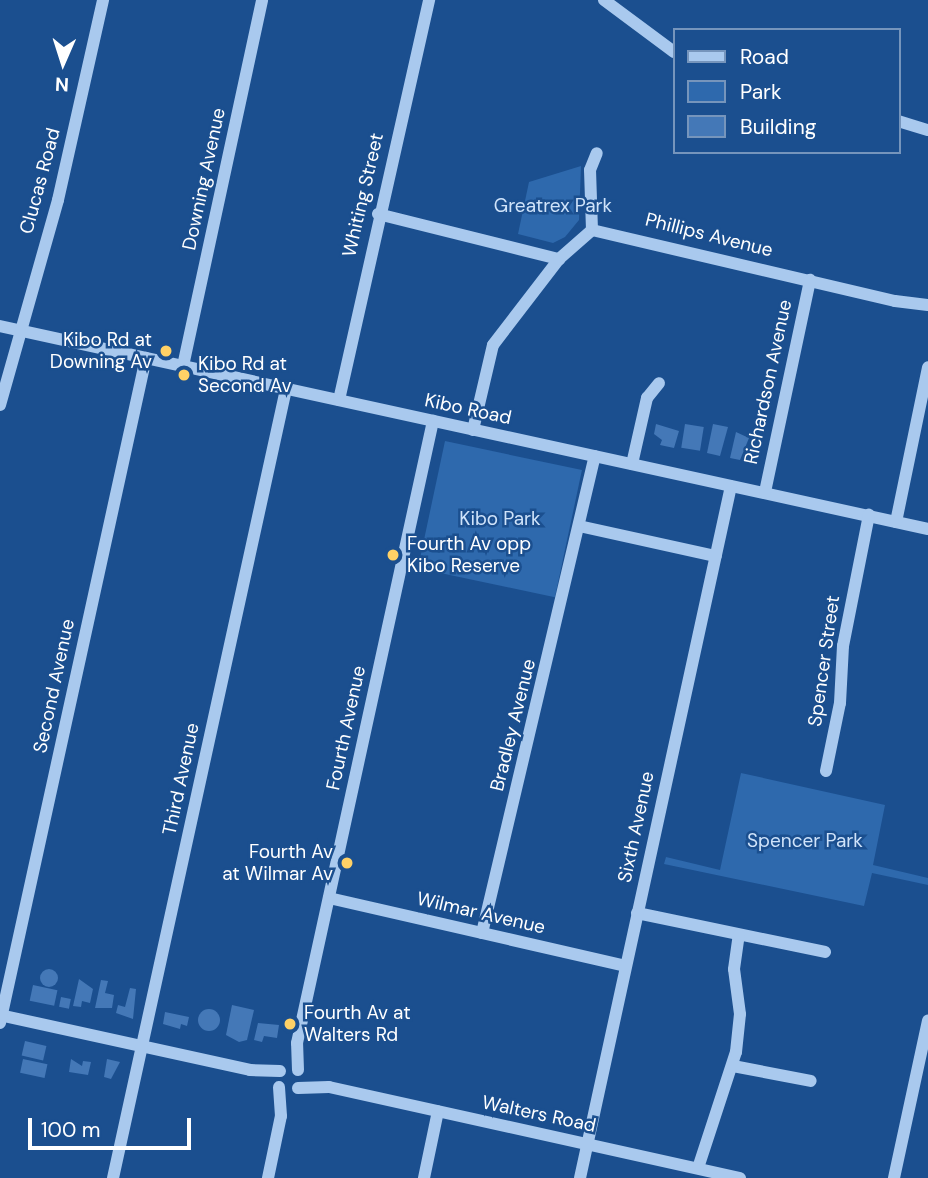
<!DOCTYPE html>
<style>
body{margin:0}
#map{position:relative;width:928px;height:1178px;overflow:hidden;background:#1b4f8f;font-family:"DM Sans",sans-serif}
div>[style]{position:absolute}
.green>*{inset:0;background:#2e69ad;transform-origin:0 0}
.building>*{inset:0;background:#4478b7;transform-origin:0 0}
.round{border-radius:50%}
.minor>*{height:12px;margin:-6px;padding:0 6px;transform-origin:6px;border-radius:6px;background:#a9c9ee}
.dots>*{width:19px;height:19px;translate:-50% -50%;box-sizing:border-box;border:4px solid #1b4f8f;border-radius:50%}
span{translate:-50% -50%;white-space:nowrap;text-align:center;line-height:1.15;-webkit-text-stroke:5px #1b4f8f;paint-order:stroke}
.street-label{font-size:19px;color:#fff}
.park-label{font-size:19px;color:#cfe3fa}
.poi-label{font-size:19px;color:#fff}
.right{translate:-100% -50%;text-align:right}
.left{translate:0 -50%;text-align:left}
.legend{position:absolute;left:673px;top:28px;width:228px;height:126px;box-sizing:border-box;background:#1b4f8f;border:2px solid #7695bc;margin:0;padding:9px 12px;list-style:none;font-size:21px;color:#fff}
.legend li{display:flex;align-items:center;gap:14px;height:35px}
.legend b{width:35px;border:2px solid #7695bc}
.north{position:absolute;left:28px;top:28px;width:70px;height:70px;-webkit-text-stroke:5px #1b4f8f;paint-order:stroke;rotate:183deg;font-size:19px;font-weight:700;line-height:28px;text-align:center;color:#fff}
.north::after{content:'';display:block;margin:auto;width:24px;height:32px;background:#fff;clip-path:polygon(50% 0,100% 100%,50% 72%,0 100%)}
.scale{position:absolute;left:28px;top:1118px;width:163px;height:32px;box-sizing:border-box;border:4px solid #fff;border-top:0;padding-left:9px;font-size:21px;line-height:24px;white-space:nowrap;color:#fff;-webkit-text-stroke:5px #1b4f8f;paint-order:stroke}
</style>
<div id="map">
<div class="green">
<div style="clip-path:polygon(581px 166px,579px 220px,565px 237px,553px 243px,518px 234px,529px 182px)"></div>
<div style="left:445px;top:441px;width:140px;height:130px;rotate:12deg"></div>
<div style="clip-path:polygon(741px 773px,885px 805px,873px 865px,928px 878px,928px 885px,872px 873px,864px 906px,664px 864px,666px 857px,720px 870px)"></div>
</div>
<div class="building">
<div style="clip-path:polygon(656px 424px,679px 431px,674px 448px,660px 445px,662px 440px,654px 434px)"></div>
<div style="left:685px;top:424px;width:19px;height:24px;rotate:9deg"></div>
<div style="clip-path:polygon(713px 424px,728px 427px,720px 456px,707px 453px)"></div>
<div style="clip-path:polygon(736px 432px,749px 438px,740px 460px,730px 458px)"></div>
<div class="round" style="left:40px;top:969px;width:18px;height:18px"></div>
<div style="clip-path:polygon(79px 979px,93px 989px,90px 1003px,82px 1001px,81px 1007px,73px 1006px)"></div>
<div style="clip-path:polygon(101px 980px,108px 981px,105px 993px,114px 995px,112px 1008px,95px 1008px)"></div>
<div style="left:33px;top:985px;width:25px;height:16px;rotate:12deg"></div>
<div style="clip-path:polygon(130px 988px,136px 989px,133px 1019px,116px 1013px,118px 1005px,125px 1007px)"></div>
<div style="left:61px;top:997px;width:10px;height:10px;rotate:11deg"></div>
<div style="clip-path:polygon(232px 1005px,254px 1010px,247px 1040px,239px 1042px,226px 1035px)"></div>
<div class="round" style="left:198px;top:1009px;width:22px;height:22px"></div>
<div style="clip-path:polygon(165px 1012px,189px 1017px,187px 1026px,181px 1024px,180px 1029px,163px 1024px)"></div>
<div style="clip-path:polygon(258px 1023px,279px 1025px,277px 1038px,264px 1036px,262px 1042px,254px 1040px)"></div>
<div style="left:25px;top:1041px;width:22px;height:15px;rotate:13deg"></div>
<div style="left:23px;top:1059px;width:25px;height:14px;rotate:12deg"></div>
<div style="clip-path:polygon(71px 1059px,82px 1066px,83px 1061px,91px 1062px,88px 1075px,69px 1072px)"></div>
<div style="clip-path:polygon(107px 1059px,120px 1062px,111px 1079px,104px 1077px)"></div>
</div>
<div class="minor">
<div style="left:604px;top:0;width:87px;rotate:36.6deg"></div>
<div style="left:898px;top:121px;width:31px;rotate:17deg"></div>
<div style="left:378px;top:214px;width:187px;rotate:14deg"></div>
<div style="left:592px;top:230px;width:60px;rotate:-91.9deg"></div>
<div style="left:590px;top:170px;width:18px;rotate:-68deg"></div>
<div style="left:0;top:326px;width:950px;rotate:12.34deg"></div>
<div style="left:183px;top:366px;width:374px;rotate:-77.8deg"></div>
<div style="left:339px;top:400px;width:410px;rotate:-77.3deg"></div>
<div style="left:0;top:405px;width:213px;rotate:-74.2deg"></div>
<div style="left:58px;top:200px;width:205px;rotate:-77.3deg"></div>
<div style="left:473px;top:430px;width:87px;rotate:-76.8deg"></div>
<div style="left:493px;top:345px;width:108px;rotate:-52.5deg"></div>
<div style="left:559px;top:259px;width:44px;rotate:-41.3deg"></div>
<div style="left:592px;top:230px;width:311px;rotate:13.2deg"></div>
<div style="left:895px;top:301px;width:33px;rotate:7deg"></div>
<div style="left:632px;top:464px;width:68px;rotate:-77.2deg"></div>
<div style="left:647px;top:398px;width:19px;rotate:-51deg"></div>
<div style="left:765px;top:492px;width:217px;rotate:-78deg"></div>
<div style="left:896px;top:522px;width:158px;rotate:-78.3deg"></div>
<div style="left:579px;top:526px;width:140px;rotate:12.4deg"></div>
<div style="left:826px;top:771px;width:69px;rotate:-78.4deg"></div>
<div style="left:840px;top:703px;width:57px;rotate:-87deg"></div>
<div style="left:843px;top:646px;width:134px;rotate:-78.8deg"></div>
<div style="left:329px;top:898px;width:304px;rotate:12.9deg"></div>
<div style="left:637px;top:913px;width:192px;rotate:11.7deg"></div>
<div style="left:482px;top:933px;width:490px;rotate:-76.7deg"></div>
<div style="left:0;top:1015px;width:256px;rotate:12.4deg"></div>
<div style="left:250px;top:1070px;width:30px;rotate:2deg"></div>
<div style="left:0;top:1023px;width:681px;rotate:-77.62deg"></div>
<div style="left:733px;top:1066px;width:79px;rotate:10.9deg"></div>
<div style="left:298px;top:1070px;width:27px;rotate:-92deg"></div>
<div style="left:297px;top:1043px;width:637px;rotate:-77.67deg"></div>
<div style="left:298px;top:1088px;width:31px;rotate:-2deg"></div>
<div style="left:329px;top:1087px;width:421px;rotate:12.5deg"></div>
<div style="left:698px;top:1168px;width:122px;rotate:-71.9deg"></div>
<div style="left:736px;top:1052px;width:38px;rotate:-84deg"></div>
<div style="left:740px;top:1014px;width:45px;rotate:-97.6deg"></div>
<div style="left:734px;top:969px;width:34px;rotate:-82deg"></div>
<div style="left:113px;top:1178px;width:808px;rotate:-77.63deg"></div>
<div style="left:268px;top:1178px;width:63px;rotate:-78.2deg"></div>
<div style="left:281px;top:1116px;width:29px;rotate:-94deg"></div>
<div style="left:424px;top:1178px;width:68px;rotate:-78.2deg"></div>
<div style="left:580px;top:1178px;width:708px;rotate:-77.69deg"></div>
<div style="left:894px;top:1178px;width:161px;rotate:-77.8deg"></div>
</div>
<div class="dots">
<div style="left:166px;top:351px;background:#ffd166"></div>
<div style="left:184px;top:375px;background:#ffd166"></div>
<div style="left:393px;top:555px;background:#ffd166"></div>
<div style="left:347px;top:863px;background:#ffd166"></div>
<div style="left:290px;top:1024px;background:#ffd166"></div>
</div>
<div class="street-label">
<span style="left:204px;top:179px;rotate:-78deg">Downing Avenue</span>
<span style="left:40px;top:181px;rotate:-75deg">Clucas Road</span>
<span style="left:363px;top:195px;rotate:-77deg">Whiting Street</span>
<span style="left:709px;top:235px;rotate:14deg">Phillips Avenue</span>
<span style="left:768px;top:382px;rotate:-78deg">Richardson Avenue</span>
<span style="left:468px;top:409px;rotate:12deg">Kibo Road</span>
<span style="left:824px;top:661px;rotate:-82deg">Spencer Street</span>
<span style="left:54px;top:686px;rotate:-78deg">Second Avenue</span>
<span style="left:513px;top:725px;rotate:-76deg">Bradley Avenue</span>
<span style="left:346px;top:728px;rotate:-78deg">Fourth Avenue</span>
<span style="left:181px;top:779px;rotate:-78deg">Third Avenue</span>
<span style="left:636px;top:827px;rotate:-78deg">Sixth Avenue</span>
<span style="left:481px;top:913px;rotate:13deg">Wilmar Avenue</span>
<span style="left:539px;top:1114px;rotate:12deg">Walters Road</span>
</div>
<div class="park-label">
<span style="left:553px;top:206px">Greatrex Park</span>
<span style="left:500px;top:519px">Kibo Park</span>
<span style="left:805px;top:841px">Spencer Park</span>
</div>
<div class="poi-label">
<span class="right" style="left:152px;top:351px">Kibo Rd at<br>Downing Av</span>
<span class="left" style="left:198px;top:375px">Kibo Rd at<br>Second Av</span>
<span class="left" style="left:407px;top:555px">Fourth Av opp<br>Kibo Reserve</span>
<span class="right" style="left:333px;top:863px">Fourth Av<br>at Wilmar Av</span>
<span class="left" style="left:304px;top:1024px">Fourth Av at<br>Walters Rd</span>
</div>
<ul class="legend">
<li><b style="height:9px;background:#a9c9ee"></b>Road</li>
<li><b style="height:19px;background:#2e69ad"></b>Park</li>
<li><b style="height:19px;background:#4478b7"></b>Building</li>
</ul>
<div class="north">N</div>
<div class="scale">100 m</div>
</div>
